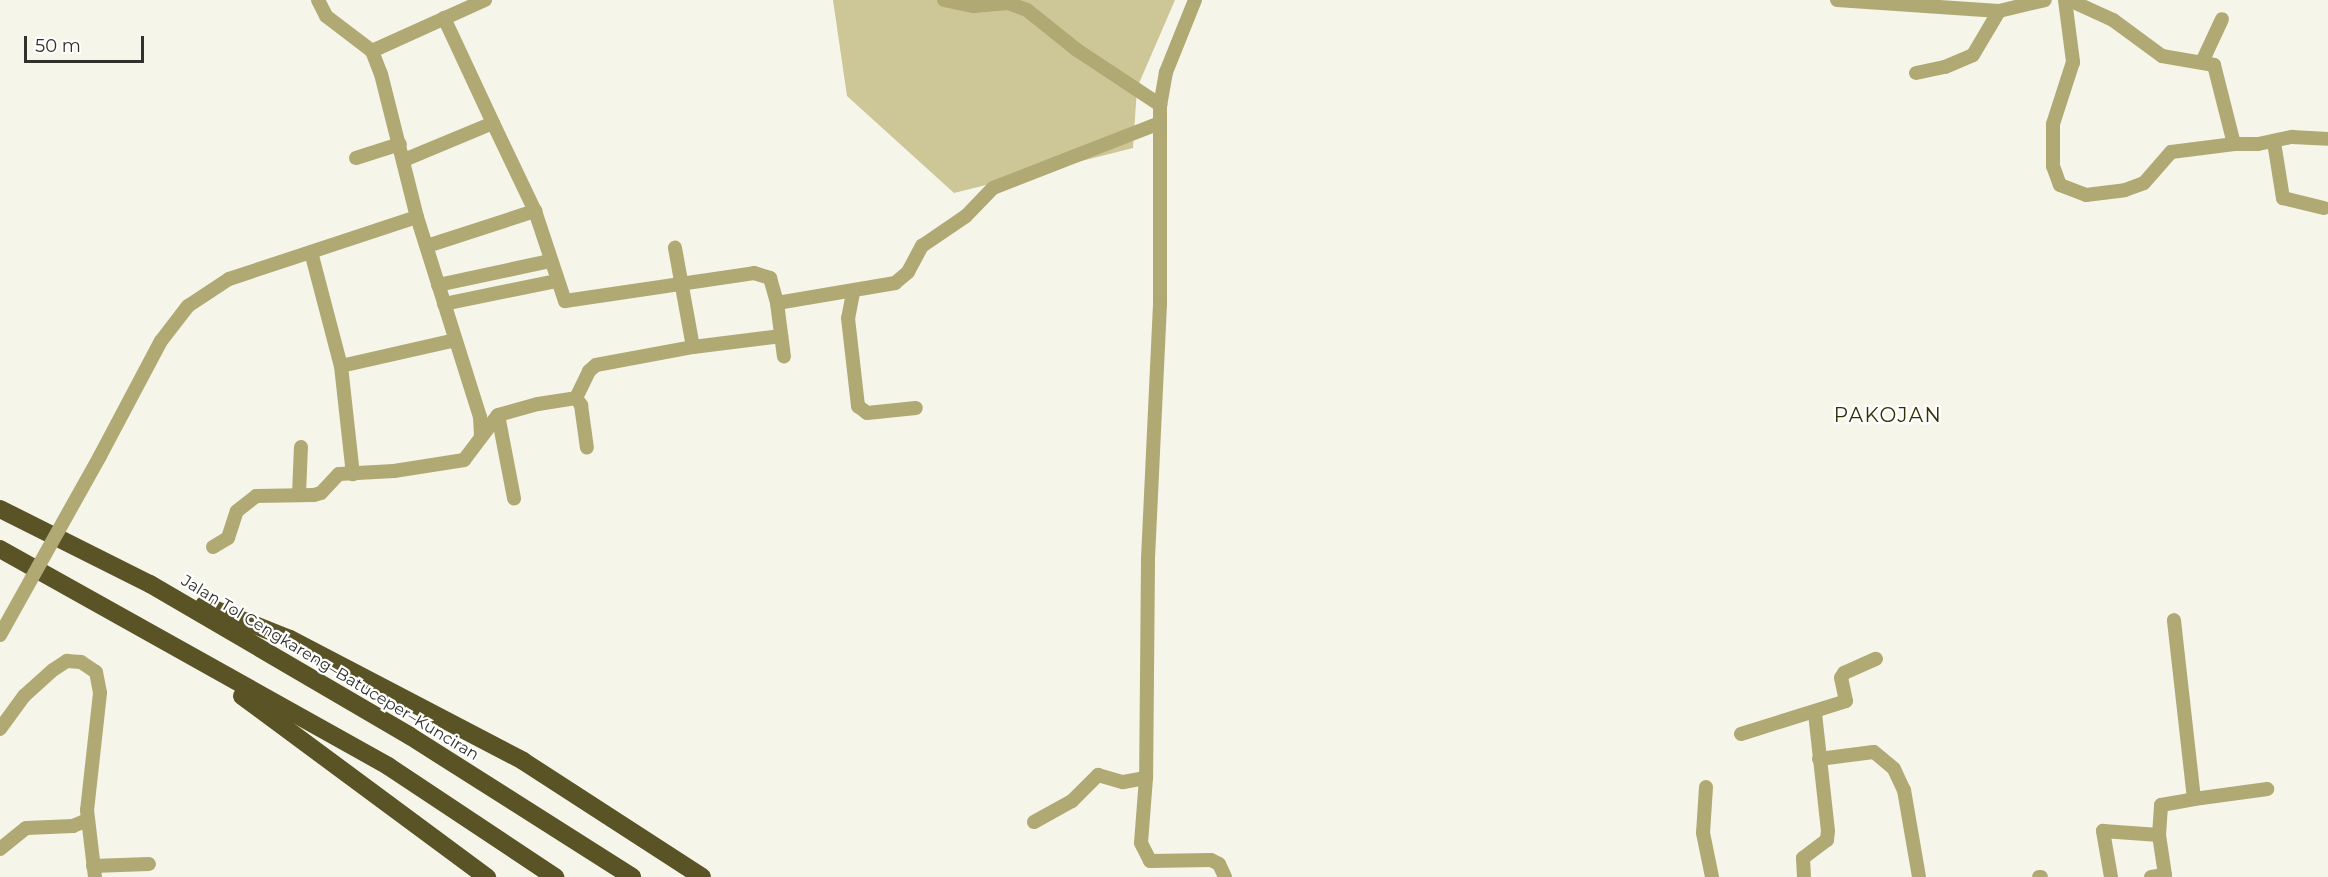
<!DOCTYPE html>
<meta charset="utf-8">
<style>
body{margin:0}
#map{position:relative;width:2328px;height:877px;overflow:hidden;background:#f6f5ea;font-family:Montserrat,sans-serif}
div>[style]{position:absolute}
.green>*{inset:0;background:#cdc696}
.street>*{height:14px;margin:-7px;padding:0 7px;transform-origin:7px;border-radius:7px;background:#b0a974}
.highway>*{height:18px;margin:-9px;padding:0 9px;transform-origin:9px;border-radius:9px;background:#595326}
.street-bridge>*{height:14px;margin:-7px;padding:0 7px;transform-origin:7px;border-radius:7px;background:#b0a974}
span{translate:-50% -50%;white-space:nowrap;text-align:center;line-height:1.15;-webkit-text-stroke:4.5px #fff;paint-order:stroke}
.street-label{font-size:16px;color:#30302c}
.quarter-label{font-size:20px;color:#352f03;letter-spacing:1.5px}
.scale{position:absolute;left:24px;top:36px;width:120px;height:27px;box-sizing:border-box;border:3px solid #30302c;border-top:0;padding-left:8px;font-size:18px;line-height:21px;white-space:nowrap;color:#30302c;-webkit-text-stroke:4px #fff;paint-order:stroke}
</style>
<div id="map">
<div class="green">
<div style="clip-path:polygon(833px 0,1175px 0,1137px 88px,1133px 148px,954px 193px,847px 96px)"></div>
</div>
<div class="street">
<div style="left:318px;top:0;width:18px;rotate:63deg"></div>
<div style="left:326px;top:16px;width:58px;rotate:37.3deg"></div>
<div style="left:372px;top:51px;width:25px;rotate:69deg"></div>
<div style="left:381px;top:74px;width:147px;rotate:75.9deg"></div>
<div style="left:417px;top:217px;width:210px;rotate:72.5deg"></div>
<div style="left:480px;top:417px;width:20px;rotate:87deg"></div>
<div style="left:944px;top:0;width:30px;rotate:12deg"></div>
<div style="left:973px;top:6px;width:35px;rotate:-5deg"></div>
<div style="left:1008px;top:3px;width:20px;rotate:20deg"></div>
<div style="left:1027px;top:10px;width:64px;rotate:38.7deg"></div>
<div style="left:1077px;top:50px;width:100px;rotate:33.5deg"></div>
<div style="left:1195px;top:0;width:78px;rotate:111.9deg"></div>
<div style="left:1166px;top:72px;width:34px;rotate:100deg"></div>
<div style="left:1160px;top:105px;width:199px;rotate:90deg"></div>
<div style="left:1160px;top:304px;width:256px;rotate:92.7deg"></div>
<div style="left:1148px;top:560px;width:218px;rotate:90.5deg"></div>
<div style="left:1146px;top:778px;width:65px;rotate:94.4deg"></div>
<div style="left:1141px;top:843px;width:20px;rotate:63deg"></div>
<div style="left:1150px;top:861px;width:61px;rotate:-0.9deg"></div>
<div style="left:1211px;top:860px;width:9px;rotate:27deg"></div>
<div style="left:1219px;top:864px;width:14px;rotate:65deg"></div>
<div style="left:1837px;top:0;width:162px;rotate:3.9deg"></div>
<div style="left:1999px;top:11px;width:47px;rotate:-13.4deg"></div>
<div style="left:2065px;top:0;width:63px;rotate:82.6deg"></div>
<div style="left:2073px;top:62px;width:65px;rotate:107.9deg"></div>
<div style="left:2053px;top:124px;width:42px;rotate:90deg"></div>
<div style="left:2053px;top:166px;width:20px;rotate:70deg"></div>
<div style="left:2060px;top:185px;width:28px;rotate:21deg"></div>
<div style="left:2086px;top:195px;width:39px;rotate:-7deg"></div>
<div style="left:2125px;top:190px;width:20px;rotate:-20deg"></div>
<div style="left:2144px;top:183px;width:41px;rotate:-48.9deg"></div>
<div style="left:2171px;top:152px;width:64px;rotate:-7.2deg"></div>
<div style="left:2069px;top:0;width:48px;rotate:24.4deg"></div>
<div style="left:2113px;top:20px;width:61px;rotate:36.3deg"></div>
<div style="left:2162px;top:56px;width:53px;rotate:9.8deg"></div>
<div style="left:2214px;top:65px;width:81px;rotate:75.8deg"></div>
<div style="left:2234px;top:144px;width:24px"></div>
<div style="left:2258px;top:144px;width:35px;rotate:-12deg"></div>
<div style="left:2292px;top:137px;width:36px;rotate:3deg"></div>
<div style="left:372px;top:51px;width:124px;rotate:-24.3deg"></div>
<div style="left:2203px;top:60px;width:45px;rotate:-65.1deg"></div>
<div style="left:1916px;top:73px;width:30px;rotate:-12deg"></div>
<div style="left:1945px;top:67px;width:30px;rotate:-23deg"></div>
<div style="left:1973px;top:55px;width:51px;rotate:-59.4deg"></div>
<div style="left:493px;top:123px;width:98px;rotate:64.5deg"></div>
<div style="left:535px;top:211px;width:95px;rotate:71.6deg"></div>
<div style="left:565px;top:301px;width:191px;rotate:-8.4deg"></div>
<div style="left:754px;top:273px;width:17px;rotate:17deg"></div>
<div style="left:770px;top:278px;width:26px;rotate:74deg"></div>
<div style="left:777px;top:303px;width:120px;rotate:-9.6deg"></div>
<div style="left:895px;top:283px;width:17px;rotate:-40deg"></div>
<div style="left:908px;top:272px;width:30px;rotate:-62deg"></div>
<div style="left:922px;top:246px;width:53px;rotate:-34.3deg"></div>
<div style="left:966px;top:216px;width:39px;rotate:-46deg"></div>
<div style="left:993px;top:188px;width:179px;rotate:-21.3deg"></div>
<div style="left:2274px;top:142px;width:57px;rotate:80.9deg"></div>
<div style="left:2283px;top:198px;width:42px;rotate:13.7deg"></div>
<div style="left:356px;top:158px;width:46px;rotate:-17.7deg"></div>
<div style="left:404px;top:160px;width:96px;rotate:-22.6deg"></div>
<div style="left:493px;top:123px;width:116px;rotate:-115deg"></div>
<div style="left:427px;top:246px;width:114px;rotate:-18deg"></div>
<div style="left:311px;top:252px;width:118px;rotate:75.3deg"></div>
<div style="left:341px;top:366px;width:109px;rotate:83.7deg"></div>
<div style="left:438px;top:285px;width:115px;rotate:-12.1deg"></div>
<div style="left:853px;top:293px;width:25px;rotate:101deg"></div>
<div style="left:848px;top:318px;width:89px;rotate:83.5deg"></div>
<div style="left:858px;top:406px;width:11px;rotate:38deg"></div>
<div style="left:867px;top:413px;width:49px;rotate:-5.8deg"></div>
<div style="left:777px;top:303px;width:54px;rotate:82.6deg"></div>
<div style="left:444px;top:304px;width:114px;rotate:-11.6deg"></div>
<div style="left:693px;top:347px;width:89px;rotate:-7.1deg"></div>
<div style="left:341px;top:366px;width:117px;rotate:-12.8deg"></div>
<div style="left:576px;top:398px;width:30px;rotate:-64deg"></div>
<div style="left:589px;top:371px;width:9px;rotate:-41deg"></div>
<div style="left:596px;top:365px;width:99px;rotate:-10.5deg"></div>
<div style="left:693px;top:347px;width:101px;rotate:-100.3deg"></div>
<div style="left:576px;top:398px;width:9px;rotate:54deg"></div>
<div style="left:581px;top:405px;width:43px;rotate:82.1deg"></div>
<div style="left:498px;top:415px;width:85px;rotate:79.1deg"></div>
<div style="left:100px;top:456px;width:130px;rotate:-62.1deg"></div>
<div style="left:161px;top:341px;width:44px;rotate:-52.4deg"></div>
<div style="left:188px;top:306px;width:49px;rotate:-33.4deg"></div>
<div style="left:229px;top:279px;width:198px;rotate:-18.3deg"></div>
<div style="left:299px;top:494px;width:47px;rotate:-87.6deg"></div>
<div style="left:213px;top:547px;width:17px;rotate:-31deg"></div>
<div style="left:228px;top:538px;width:28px;rotate:-72deg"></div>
<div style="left:237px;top:511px;width:24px;rotate:-38deg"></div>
<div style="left:256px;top:496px;width:58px;rotate:-1deg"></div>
<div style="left:314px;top:495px;width:7px;rotate:-16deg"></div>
<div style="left:321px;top:493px;width:26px;rotate:-47deg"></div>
<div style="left:339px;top:474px;width:55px;rotate:-3.1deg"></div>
<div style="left:394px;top:471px;width:71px;rotate:-8.9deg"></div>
<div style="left:464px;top:460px;width:56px;rotate:-52.9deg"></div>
<div style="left:498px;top:415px;width:41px;rotate:-15.4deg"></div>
<div style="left:538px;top:404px;width:38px;rotate:-9deg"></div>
<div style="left:0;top:729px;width:41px;rotate:-54deg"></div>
<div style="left:24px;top:696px;width:39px;rotate:-42deg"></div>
<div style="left:53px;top:670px;width:17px;rotate:-33deg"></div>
<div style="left:67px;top:661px;width:14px;rotate:4deg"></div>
<div style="left:81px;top:662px;width:18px;rotate:34deg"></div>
<div style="left:96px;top:672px;width:21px;rotate:79deg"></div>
<div style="left:100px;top:693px;width:118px;rotate:96.3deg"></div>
<div style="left:87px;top:810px;width:67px;rotate:83.2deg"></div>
<div style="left:1741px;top:734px;width:110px;rotate:-17.4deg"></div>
<div style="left:1846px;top:701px;width:24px;rotate:-102deg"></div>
<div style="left:1841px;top:678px;width:6px;rotate:-59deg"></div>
<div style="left:1844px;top:673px;width:35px;rotate:-24deg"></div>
<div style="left:1819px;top:759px;width:55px;rotate:-7.3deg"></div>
<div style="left:1874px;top:752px;width:26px;rotate:40deg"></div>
<div style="left:1894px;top:769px;width:23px;rotate:65deg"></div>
<div style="left:1904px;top:790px;width:88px;rotate:80.2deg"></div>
<div style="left:1706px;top:787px;width:46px;rotate:93.7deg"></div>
<div style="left:1703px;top:833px;width:45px;rotate:78.4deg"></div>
<div style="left:2194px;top:799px;width:74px;rotate:-7.8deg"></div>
<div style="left:1034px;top:822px;width:43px;rotate:-28.9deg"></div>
<div style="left:1072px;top:801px;width:37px;rotate:-45deg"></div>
<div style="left:1098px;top:775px;width:26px;rotate:16deg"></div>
<div style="left:1123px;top:782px;width:23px;rotate:-10deg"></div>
<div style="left:0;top:849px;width:33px;rotate:-39deg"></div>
<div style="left:26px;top:828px;width:47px;rotate:-2.4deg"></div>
<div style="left:73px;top:826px;width:15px;rotate:-23deg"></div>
<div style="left:93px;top:866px;width:56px;rotate:-2deg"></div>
<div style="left:1804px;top:877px;width:19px;rotate:-93deg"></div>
<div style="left:1803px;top:858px;width:30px;rotate:-37deg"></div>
<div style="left:1827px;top:840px;width:9px;rotate:-84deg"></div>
<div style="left:1828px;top:831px;width:118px;rotate:-96.3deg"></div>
<div style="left:2039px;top:877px;width:2px"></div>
<div style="left:2111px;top:877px;width:47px;rotate:-99.9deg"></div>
<div style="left:2103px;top:831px;width:56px;rotate:4.1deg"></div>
<div style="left:2159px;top:835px;width:30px;rotate:-86deg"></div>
<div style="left:2161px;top:805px;width:34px;rotate:-10deg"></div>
<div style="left:2194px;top:799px;width:180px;rotate:-96.4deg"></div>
<div style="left:2151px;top:877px;width:14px;rotate:-8deg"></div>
<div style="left:2165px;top:875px;width:40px;rotate:-98.5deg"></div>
</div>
<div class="highway">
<div style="left:0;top:509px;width:168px;rotate:26.6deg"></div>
<div style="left:150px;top:584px;width:301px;rotate:30.3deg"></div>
<div style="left:410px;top:736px;width:263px;rotate:32.4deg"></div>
<div style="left:0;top:549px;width:445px;rotate:29.2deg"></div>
<div style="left:388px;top:766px;width:201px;rotate:33.6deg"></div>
<div style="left:204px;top:605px;width:92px;rotate:21.6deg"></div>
<div style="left:290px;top:639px;width:263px;rotate:27.6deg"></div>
<div style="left:523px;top:761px;width:213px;rotate:32.9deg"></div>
<div style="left:242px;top:696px;width:305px;rotate:36.5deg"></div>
</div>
<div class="street-bridge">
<div style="left:0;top:635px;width:205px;rotate:-60.8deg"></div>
</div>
<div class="street-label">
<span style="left:330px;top:668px;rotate:31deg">Jalan Tol Cengkareng–Batuceper–Kunciran</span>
</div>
<div class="quarter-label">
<span style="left:1888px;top:415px">PAKOJAN</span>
</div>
<div class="scale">50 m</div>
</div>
